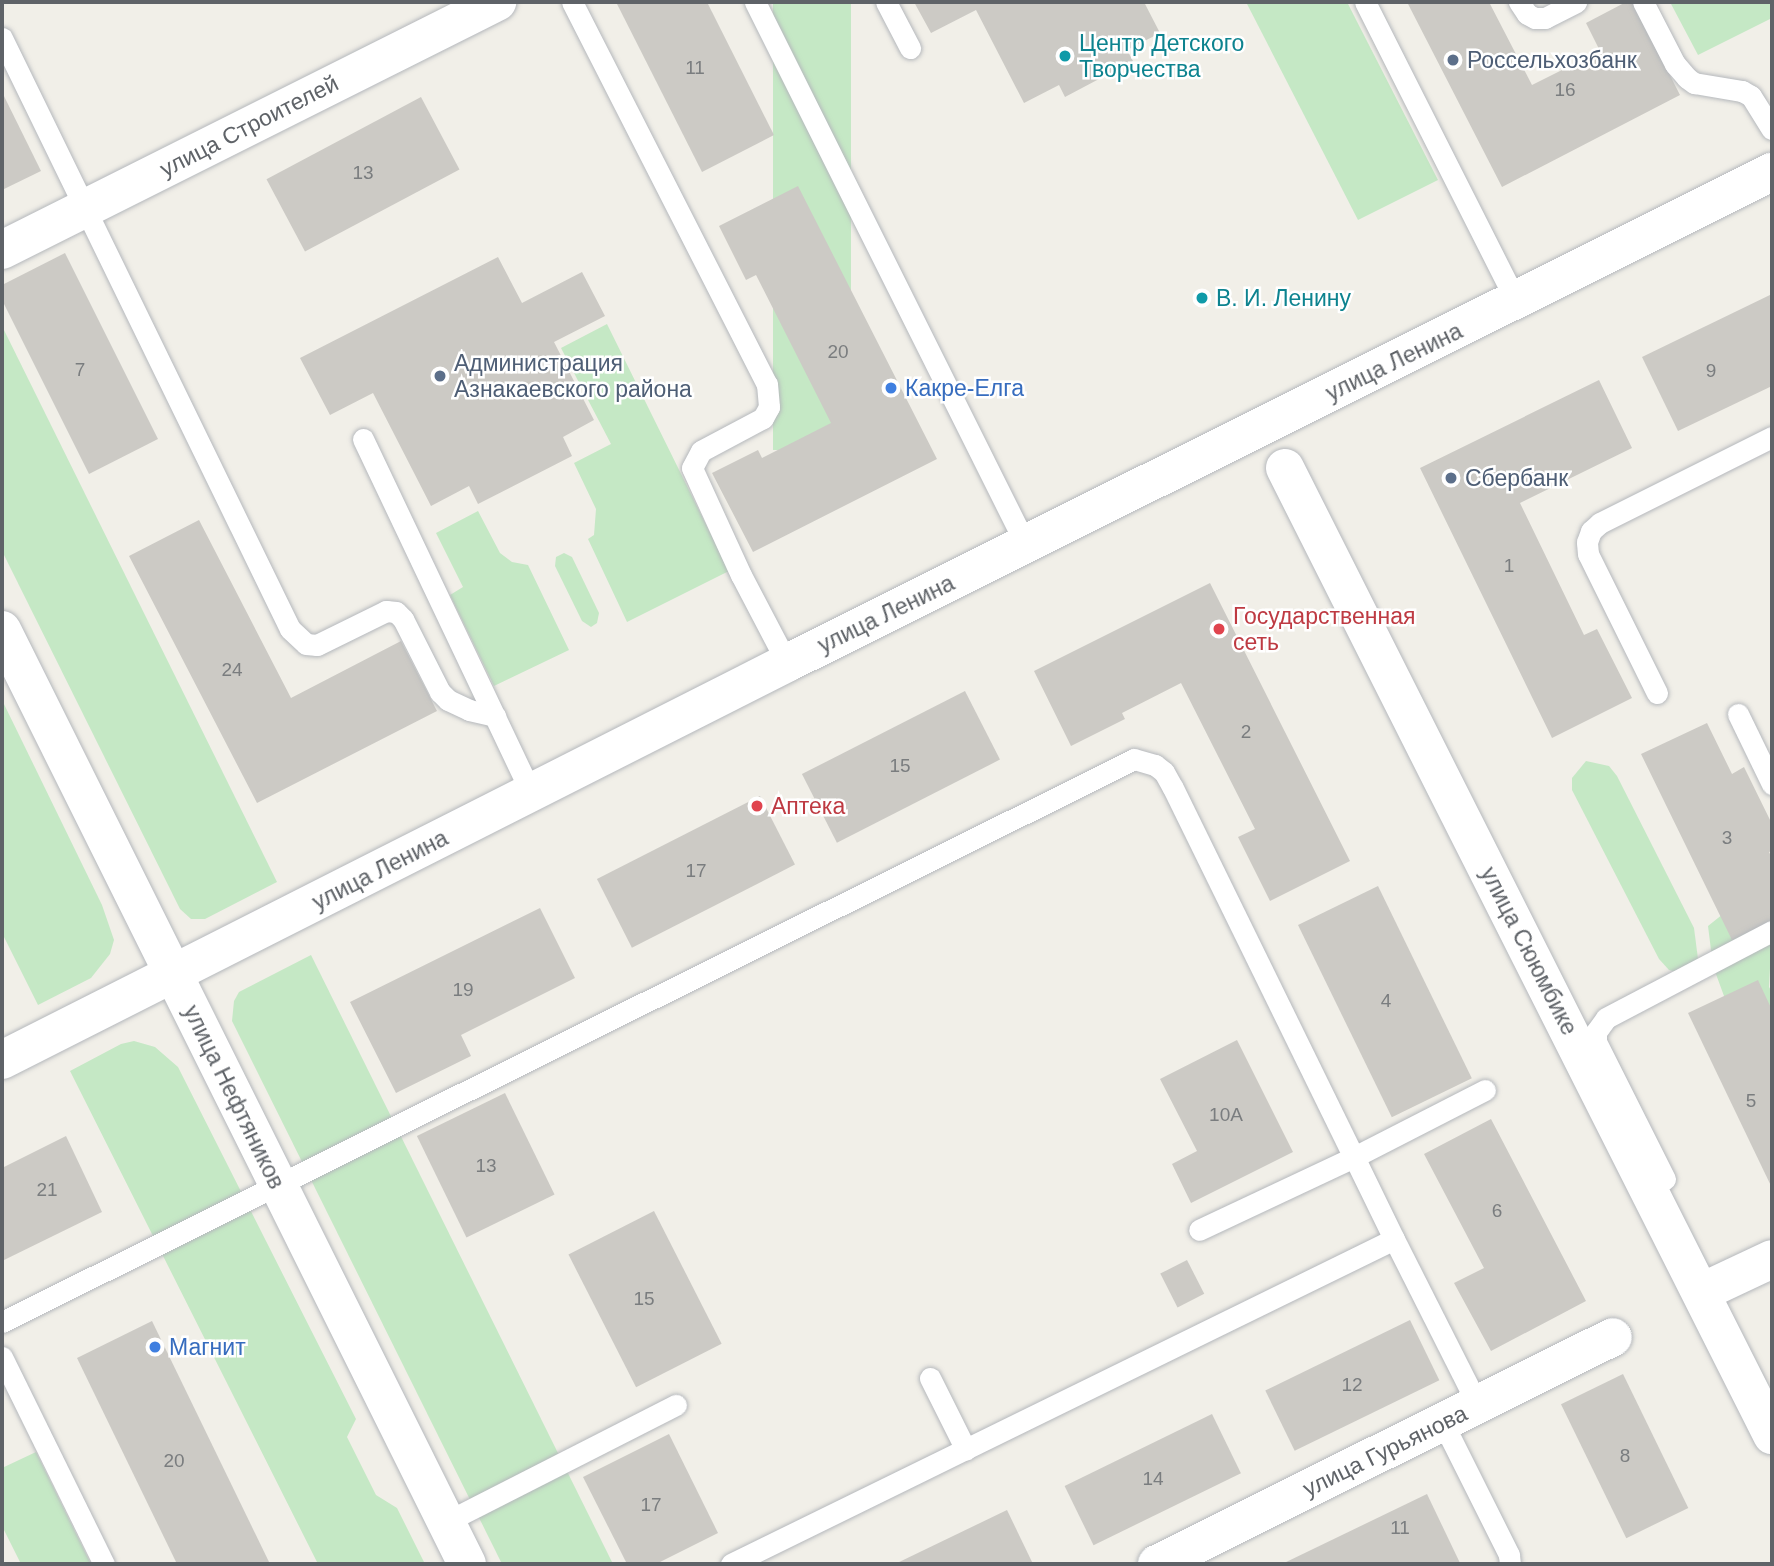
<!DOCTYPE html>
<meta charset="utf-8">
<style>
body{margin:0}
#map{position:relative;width:1774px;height:1566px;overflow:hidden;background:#f1efe8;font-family:Arial,sans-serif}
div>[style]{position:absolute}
.green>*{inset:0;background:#c5e8c5;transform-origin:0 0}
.building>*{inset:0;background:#cccac5;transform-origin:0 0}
.roads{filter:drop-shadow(0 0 2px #b5b8bc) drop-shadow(0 0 2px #b5b8bc)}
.lane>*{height:21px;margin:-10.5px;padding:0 10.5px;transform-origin:10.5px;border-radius:10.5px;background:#fff}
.street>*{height:38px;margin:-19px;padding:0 19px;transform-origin:19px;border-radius:19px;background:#fff}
.secondary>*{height:38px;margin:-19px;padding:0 19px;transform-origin:19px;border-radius:19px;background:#fff}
.dots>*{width:19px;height:19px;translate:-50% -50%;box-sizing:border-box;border:4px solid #fff;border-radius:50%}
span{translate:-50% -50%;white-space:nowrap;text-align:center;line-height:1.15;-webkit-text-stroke:5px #fff;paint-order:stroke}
.number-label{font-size:19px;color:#7a7d7f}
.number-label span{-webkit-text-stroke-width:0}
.culture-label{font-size:23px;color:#0d838f}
.left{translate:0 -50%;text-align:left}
.service-label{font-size:23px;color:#4e5e75}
.street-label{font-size:23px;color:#5f6368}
.shop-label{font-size:23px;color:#366cbe}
.health-label{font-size:23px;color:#be3a42}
.frame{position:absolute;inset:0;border:4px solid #5f6368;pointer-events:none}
</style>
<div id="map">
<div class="green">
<div style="left:773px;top:2px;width:78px;height:448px"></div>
<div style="clip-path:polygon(1246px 2px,1347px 2px,1438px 180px,1358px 220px)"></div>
<div style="clip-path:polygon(1670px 2px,1772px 2px,1772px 18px,1698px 55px)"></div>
<div style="clip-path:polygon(607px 324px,729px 571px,627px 622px,588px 539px,594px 535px,596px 509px,574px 463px,611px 444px,561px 348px)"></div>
<div style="clip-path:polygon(2px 326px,277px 882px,205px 919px,191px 919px,180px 909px,2px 551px)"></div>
<div style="clip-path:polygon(478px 511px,500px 553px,512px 562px,528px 565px,569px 650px,494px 686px,450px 595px,463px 587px,436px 533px)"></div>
<div style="clip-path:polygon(564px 553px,572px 557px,599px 613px,597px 623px,591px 627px,582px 621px,555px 566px,556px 557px)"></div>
<div style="clip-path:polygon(2px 700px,102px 905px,114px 940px,110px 954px,91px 978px,38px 1005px,2px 933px)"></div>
<div style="clip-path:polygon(1586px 761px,1609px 766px,1617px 776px,1694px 928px,1698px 959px,1681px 973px,1669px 970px,1659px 959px,1572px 790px,1572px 778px)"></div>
<div style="clip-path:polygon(1723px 914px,1772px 930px,1769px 987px,1772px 992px,1772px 1038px,1724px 996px,1713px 966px,1708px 926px)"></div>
<div style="clip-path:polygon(311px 955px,613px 1564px,502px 1564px,232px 1021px,234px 1001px,239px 992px)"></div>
<div style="clip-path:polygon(134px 1041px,155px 1047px,178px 1067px,356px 1419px,347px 1437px,376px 1495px,397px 1508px,425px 1564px,318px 1564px,70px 1071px,121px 1044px)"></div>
<div style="clip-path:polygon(36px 1452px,91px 1564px,21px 1564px,2px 1526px,2px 1468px)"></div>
</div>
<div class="building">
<div style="clip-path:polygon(616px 2px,707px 2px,774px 135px,702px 172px)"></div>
<div style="clip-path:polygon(914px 2px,1144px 2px,1160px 33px,1127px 50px,1133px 61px,1065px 97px,1059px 85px,1024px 103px,976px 10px,931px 33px)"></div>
<div style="clip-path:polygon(1407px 2px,1489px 2px,1532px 85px,1600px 51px,1586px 23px,1626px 2px,1633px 2px,1680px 95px,1502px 187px)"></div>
<div style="clip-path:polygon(2px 92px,41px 171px,2px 190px)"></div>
<div style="left:421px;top:97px;width:82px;height:175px;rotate:62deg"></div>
<div style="clip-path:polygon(798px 186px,937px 459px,753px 552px,712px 473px,758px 450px,762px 458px,831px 423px,756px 275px,746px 280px,719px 226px)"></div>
<div style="clip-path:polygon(65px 253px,158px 439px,89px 474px,2px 300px,2px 285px)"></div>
<div style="clip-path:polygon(498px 257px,522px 303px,582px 272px,605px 316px,554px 342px,594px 420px,563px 437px,572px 456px,478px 504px,469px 486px,431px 506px,373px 393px,330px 415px,300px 358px)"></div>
<div style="clip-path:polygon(1772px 294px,1772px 386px,1678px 431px,1642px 357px)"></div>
<div style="clip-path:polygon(1599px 380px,1632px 448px,1520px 503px,1584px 635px,1597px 629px,1632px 698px,1552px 738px,1420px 468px)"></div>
<div style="clip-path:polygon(199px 520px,291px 698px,401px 641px,437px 711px,257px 803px,129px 556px)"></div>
<div style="clip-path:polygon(1210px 583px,1350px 861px,1270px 901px,1238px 837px,1255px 829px,1181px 683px,1122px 713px,1125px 719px,1071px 746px,1034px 671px)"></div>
<div style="left:965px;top:691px;width:77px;height:183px;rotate:63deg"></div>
<div style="clip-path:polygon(1707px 723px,1732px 774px,1744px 767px,1772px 824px,1772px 851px,1769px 852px,1772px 858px,1772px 921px,1732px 940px,1641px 754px)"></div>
<div style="left:760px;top:796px;width:77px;height:183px;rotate:63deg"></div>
<div style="left:1378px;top:886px;width:214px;height:89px;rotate:64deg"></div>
<div style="clip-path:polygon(540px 908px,575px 978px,461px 1035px,471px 1056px,396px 1093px,350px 1002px)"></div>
<div style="clip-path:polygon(1758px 980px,1772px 1010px,1772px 1188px,1688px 1013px)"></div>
<div style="clip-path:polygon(1237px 1040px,1293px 1152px,1191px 1203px,1172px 1164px,1197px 1151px,1160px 1079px)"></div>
<div style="left:505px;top:1093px;width:113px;height:98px;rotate:64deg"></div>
<div style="clip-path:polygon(1491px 1119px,1586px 1301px,1491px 1351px,1454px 1283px,1484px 1268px,1424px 1154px)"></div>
<div style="clip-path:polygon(66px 1136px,102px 1212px,2px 1261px,2px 1168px)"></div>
<div style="left:654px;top:1211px;width:149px;height:96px;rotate:63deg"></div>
<div style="left:1187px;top:1260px;width:38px;height:30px;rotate:63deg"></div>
<div style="left:1410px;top:1320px;width:67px;height:161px;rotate:64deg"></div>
<div style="clip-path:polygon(152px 1321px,270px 1564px,177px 1564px,77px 1358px)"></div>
<div style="left:1623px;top:1374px;width:149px;height:69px;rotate:64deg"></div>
<div style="left:1212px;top:1414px;width:66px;height:164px;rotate:64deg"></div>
<div style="clip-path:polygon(669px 1434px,718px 1533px,656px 1564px,627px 1564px,583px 1477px)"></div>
<div style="clip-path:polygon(1427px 1494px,1460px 1563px,1456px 1564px,1282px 1564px)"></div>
<div style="clip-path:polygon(1007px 1510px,1033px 1564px,895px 1564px)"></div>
</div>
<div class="roads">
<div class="lane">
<div style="left:572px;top:2px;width:429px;rotate:63deg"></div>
<div style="left:767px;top:384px;width:23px;rotate:85deg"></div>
<div style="left:769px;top:407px;width:13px;rotate:119deg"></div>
<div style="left:763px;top:418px;width:70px;rotate:152deg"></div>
<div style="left:701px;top:451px;width:19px;rotate:118deg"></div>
<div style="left:692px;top:468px;width:118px;rotate:65.4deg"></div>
<div style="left:741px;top:575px;width:99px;rotate:62.4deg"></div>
<div style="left:755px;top:2px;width:607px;rotate:63.48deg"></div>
<div style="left:886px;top:2px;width:52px;rotate:62.4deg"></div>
<div style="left:1365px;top:2px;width:335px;rotate:63.2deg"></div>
<div style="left:1519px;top:2px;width:14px;rotate:56deg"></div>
<div style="left:1527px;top:14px;width:9px;rotate:27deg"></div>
<div style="left:1535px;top:18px;width:10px"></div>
<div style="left:1545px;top:18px;width:35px;rotate:-27deg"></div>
<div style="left:1643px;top:2px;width:70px;rotate:62.7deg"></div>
<div style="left:1675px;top:64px;width:18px;rotate:49deg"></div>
<div style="left:1687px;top:78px;width:9px;rotate:36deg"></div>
<div style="left:1694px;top:83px;width:49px;rotate:9.5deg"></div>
<div style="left:1742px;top:91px;width:10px;rotate:29deg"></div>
<div style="left:1751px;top:96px;width:39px;rotate:58deg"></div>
<div style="left:2px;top:38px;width:657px;rotate:64.02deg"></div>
<div style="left:290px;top:629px;width:22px;rotate:43deg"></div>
<div style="left:306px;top:644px;width:11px;rotate:5deg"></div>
<div style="left:317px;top:645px;width:77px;rotate:-26.2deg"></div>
<div style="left:386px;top:611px;width:10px;rotate:6deg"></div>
<div style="left:396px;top:612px;width:10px;rotate:45deg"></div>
<div style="left:403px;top:619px;width:82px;rotate:63.1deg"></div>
<div style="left:440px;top:692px;width:11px;rotate:45deg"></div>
<div style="left:448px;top:700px;width:23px;rotate:25deg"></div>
<div style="left:469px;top:710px;width:27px;rotate:13deg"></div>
<div style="left:363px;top:439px;width:392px;rotate:64.6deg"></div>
<div style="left:1657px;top:693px;width:155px;rotate:-116.4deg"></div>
<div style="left:1588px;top:554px;width:12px;rotate:-95deg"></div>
<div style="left:1587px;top:542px;width:12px;rotate:-70deg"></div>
<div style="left:1591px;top:531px;width:12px;rotate:-42deg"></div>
<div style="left:1600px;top:523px;width:192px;rotate:-26.6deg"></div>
<div style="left:1738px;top:714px;width:78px;rotate:64.1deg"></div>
<div style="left:1665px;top:1179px;width:153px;rotate:-116.7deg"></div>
<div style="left:1596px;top:1042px;width:10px;rotate:-90deg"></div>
<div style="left:1596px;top:1032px;width:17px;rotate:-54deg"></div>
<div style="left:1606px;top:1018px;width:187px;rotate:-27.7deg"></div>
<div style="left:1394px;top:1239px;width:186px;rotate:63.2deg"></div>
<div style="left:2px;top:1322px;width:1264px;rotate:-26.44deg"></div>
<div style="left:1134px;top:759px;width:22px;rotate:16deg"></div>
<div style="left:1155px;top:765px;width:11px;rotate:38deg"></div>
<div style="left:1164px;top:772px;width:18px;rotate:61deg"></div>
<div style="left:1173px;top:788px;width:411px;rotate:63.9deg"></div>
<div style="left:1354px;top:1157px;width:147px;rotate:-27.1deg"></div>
<div style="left:2px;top:1357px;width:231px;rotate:63.8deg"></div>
<div style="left:930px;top:1378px;width:80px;rotate:63.4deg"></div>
<div style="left:1442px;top:1421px;width:150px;rotate:63.4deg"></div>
<div style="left:1509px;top:1555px;width:9px;rotate:84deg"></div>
<div style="left:446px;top:1522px;width:258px;rotate:-27deg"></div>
<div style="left:731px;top:1564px;width:738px;rotate:-26.11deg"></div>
<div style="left:1394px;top:1239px;width:91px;rotate:-116deg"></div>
<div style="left:1354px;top:1157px;width:171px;rotate:154.8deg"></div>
</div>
<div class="street">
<div style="left:2px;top:250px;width:554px;rotate:-26.61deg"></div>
<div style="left:1285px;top:468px;width:1083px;rotate:63.27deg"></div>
<div style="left:1702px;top:1292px;width:77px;rotate:-25.2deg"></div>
<div style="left:1157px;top:1564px;width:509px;rotate:-26.46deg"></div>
</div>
<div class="secondary">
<div style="left:2px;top:630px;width:1043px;rotate:63.53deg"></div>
<div style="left:2px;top:1060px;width:880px;rotate:-26.83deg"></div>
<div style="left:787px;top:663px;width:1101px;rotate:-26.5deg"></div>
</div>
</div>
<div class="dots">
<div style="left:1065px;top:56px;background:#0f9aa8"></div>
<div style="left:1453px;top:60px;background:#5c6f8a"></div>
<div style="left:1202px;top:298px;background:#0f9aa8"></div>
<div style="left:440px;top:376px;background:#5c6f8a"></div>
<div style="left:891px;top:388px;background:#3f7fe0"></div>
<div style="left:1451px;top:478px;background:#5c6f8a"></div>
<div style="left:1219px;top:629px;background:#e0444e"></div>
<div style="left:757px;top:806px;background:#e0444e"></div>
<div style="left:155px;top:1347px;background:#3f7fe0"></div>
</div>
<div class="number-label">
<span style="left:695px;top:68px">11</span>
<span style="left:1565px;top:90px">16</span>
<span style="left:363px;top:173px">13</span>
<span style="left:838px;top:352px">20</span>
<span style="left:80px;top:370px">7</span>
<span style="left:1711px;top:371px">9</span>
<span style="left:1509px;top:566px">1</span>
<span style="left:232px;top:670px">24</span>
<span style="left:1246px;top:732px">2</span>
<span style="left:900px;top:766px">15</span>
<span style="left:1727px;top:838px">3</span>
<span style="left:696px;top:871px">17</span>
<span style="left:463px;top:990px">19</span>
<span style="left:1386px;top:1001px">4</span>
<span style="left:1751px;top:1101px">5</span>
<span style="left:1226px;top:1115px">10А</span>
<span style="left:486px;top:1166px">13</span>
<span style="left:47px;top:1190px">21</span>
<span style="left:1497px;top:1211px">6</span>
<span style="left:644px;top:1299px">15</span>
<span style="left:1352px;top:1385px">12</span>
<span style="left:1625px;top:1456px">8</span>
<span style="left:174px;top:1461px">20</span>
<span style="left:1153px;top:1479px">14</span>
<span style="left:651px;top:1505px">17</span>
<span style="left:1400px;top:1528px">11</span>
</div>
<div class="culture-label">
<span class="left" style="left:1079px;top:56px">Центр Детского<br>Творчества</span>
<span class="left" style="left:1216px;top:298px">В. И. Ленину</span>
</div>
<div class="service-label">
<span class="left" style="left:1467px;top:60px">Россельхозбанк</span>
<span class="left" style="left:454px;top:376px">Администрация<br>Азнакаевского района</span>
<span class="left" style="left:1465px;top:478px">Сбербанк</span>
</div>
<div class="street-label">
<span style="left:249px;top:126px;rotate:-27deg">улица Строителей</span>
<span style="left:1394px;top:362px;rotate:-26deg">улица Ленина</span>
<span style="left:886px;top:614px;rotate:-26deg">улица Ленина</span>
<span style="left:380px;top:870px;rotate:-27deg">улица Ленина</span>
<span style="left:1529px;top:951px;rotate:63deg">улица Сююмбике</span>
<span style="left:234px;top:1097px;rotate:64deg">улица Нефтяников</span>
<span style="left:1385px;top:1451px;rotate:-26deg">улица Гурьянова</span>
</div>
<div class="shop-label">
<span class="left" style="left:905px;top:388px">Какре-Елга</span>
<span class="left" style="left:169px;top:1347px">Магнит</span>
</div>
<div class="health-label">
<span class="left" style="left:1233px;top:629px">Государственная<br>сеть</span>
<span class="left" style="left:771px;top:806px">Аптека</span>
</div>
<div class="frame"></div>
</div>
